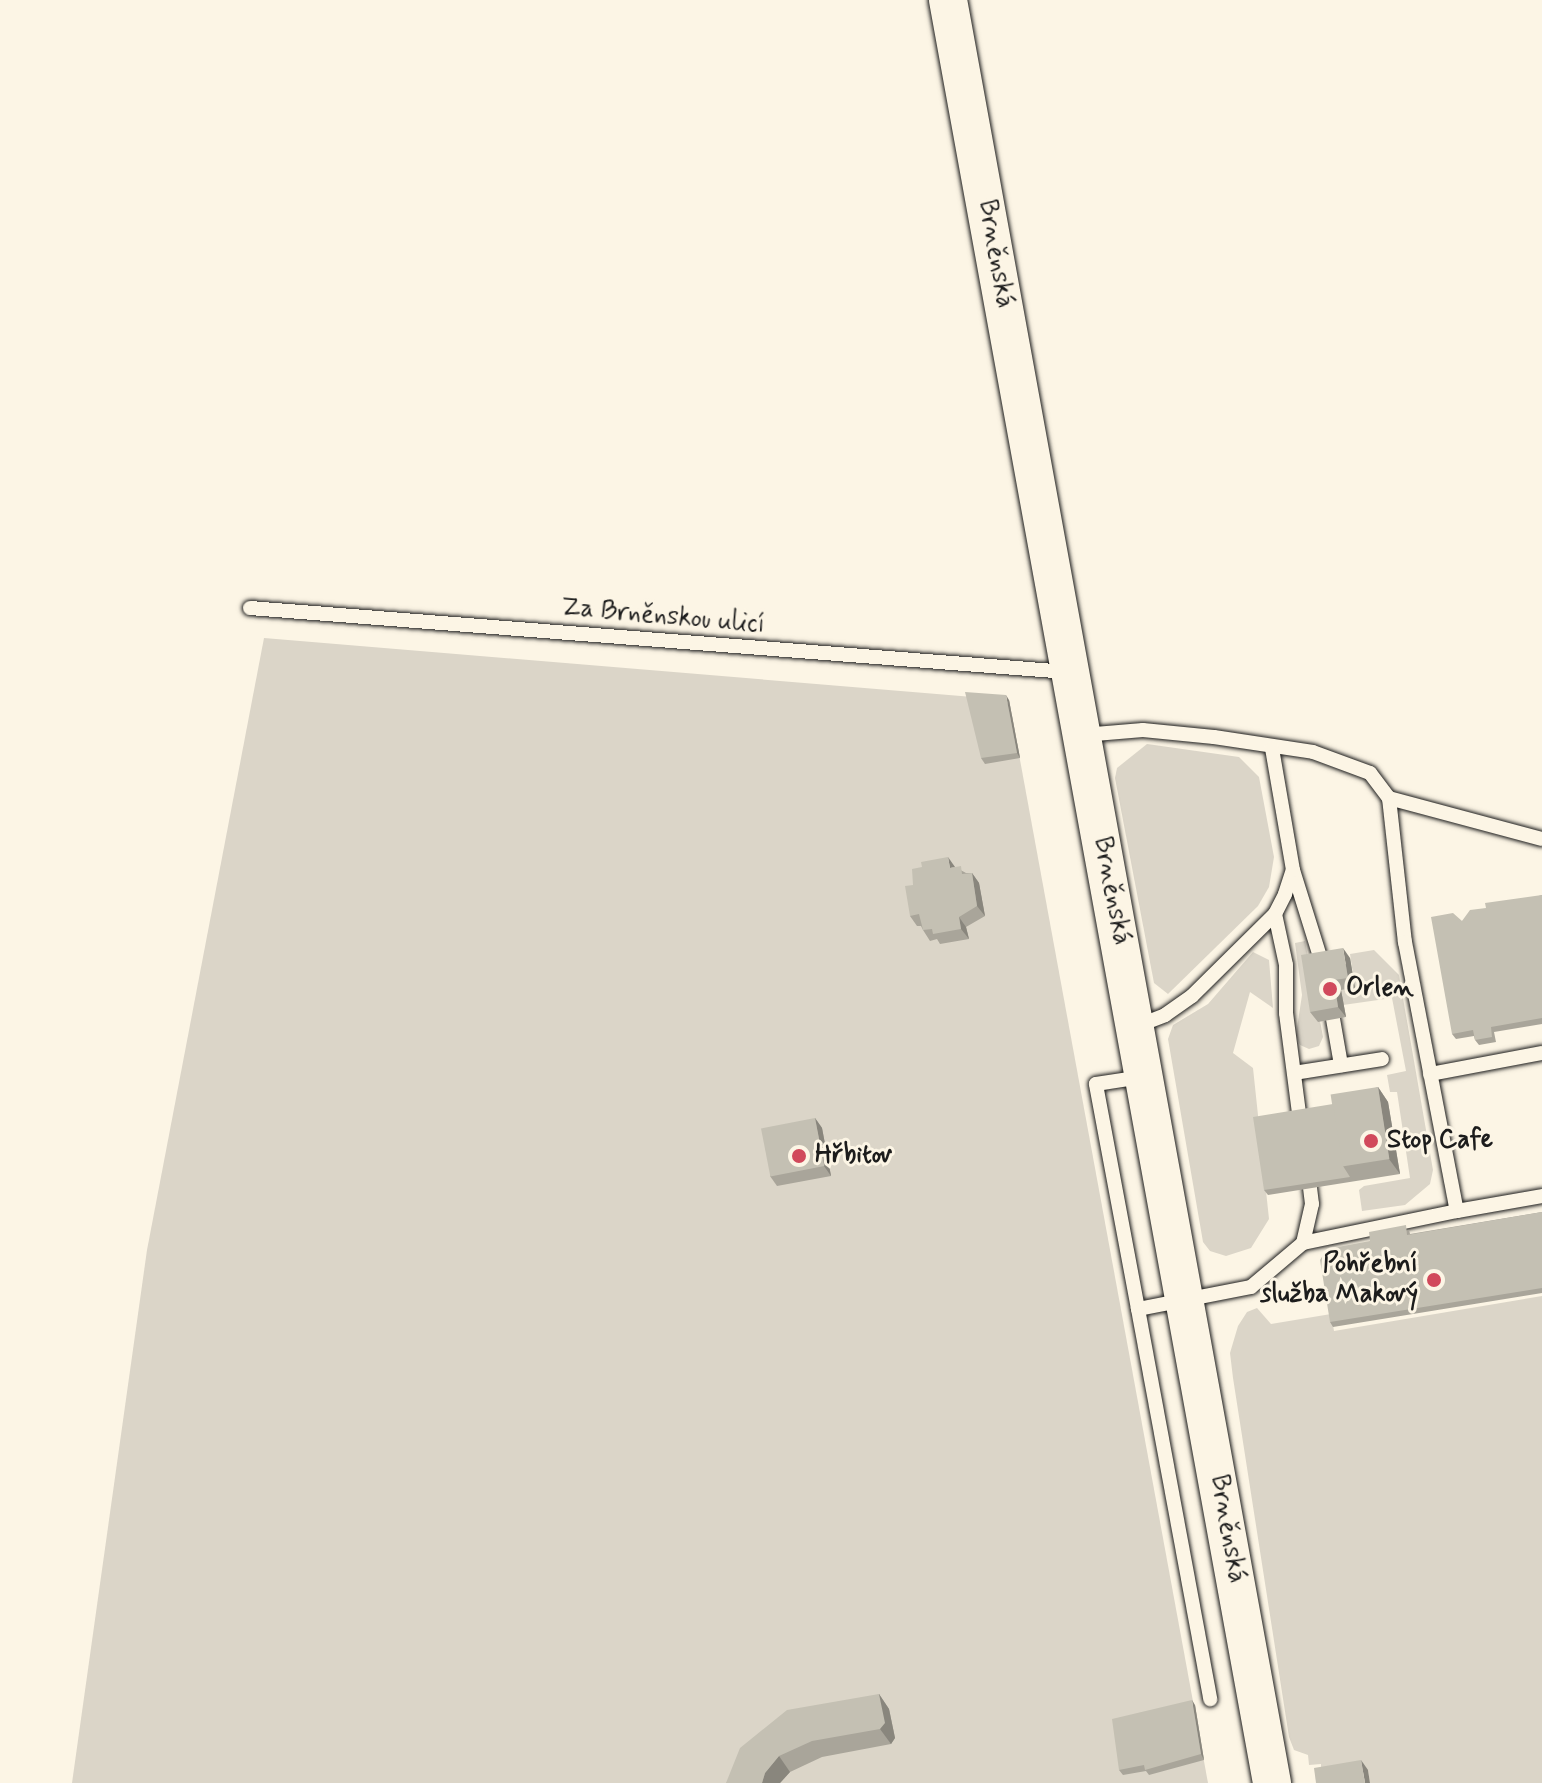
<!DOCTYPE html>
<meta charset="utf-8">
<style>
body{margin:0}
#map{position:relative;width:1542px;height:1783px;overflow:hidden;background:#fcf5e5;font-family:Mynerve,sans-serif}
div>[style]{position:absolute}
.green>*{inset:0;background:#dbd5c8}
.roads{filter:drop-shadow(0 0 2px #1c1c1c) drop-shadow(0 0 2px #1c1c1c)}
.lane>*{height:14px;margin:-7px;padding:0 7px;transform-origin:7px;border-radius:7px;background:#fcf5e5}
.secondary>*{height:38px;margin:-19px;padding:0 19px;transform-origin:19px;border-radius:19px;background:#fcf5e5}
.wall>*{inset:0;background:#a9a59a}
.shaded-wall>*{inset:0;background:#89867d}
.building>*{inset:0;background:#c4c0b3;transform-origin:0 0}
.dots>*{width:22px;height:22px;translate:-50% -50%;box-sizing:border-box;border:4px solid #fcf5e5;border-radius:50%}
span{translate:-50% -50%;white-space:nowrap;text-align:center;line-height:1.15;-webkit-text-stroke:6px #fcf5e5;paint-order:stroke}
.street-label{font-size:26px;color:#1c1c1c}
.poi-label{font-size:26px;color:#1c1c1c;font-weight:700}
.left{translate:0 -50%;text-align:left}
.right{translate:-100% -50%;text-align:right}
</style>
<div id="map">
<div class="green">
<div style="clip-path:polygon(264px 638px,1009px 700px,1208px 1783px,72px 1783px,147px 1250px)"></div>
<div style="clip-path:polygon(1147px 744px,1239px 757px,1259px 777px,1274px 857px,1269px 887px,1258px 906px,1168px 994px,1154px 983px,1115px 778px,1117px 768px)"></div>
<div style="clip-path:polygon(1305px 941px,1323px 1037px,1319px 1046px,1309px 1049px,1300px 1045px,1296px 1035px,1302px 995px,1295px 943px)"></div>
<div style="clip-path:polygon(1374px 950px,1399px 975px,1433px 1170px,1430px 1184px,1405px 1205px,1362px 1211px,1359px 1190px,1364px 1186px,1410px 1178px,1397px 1092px,1390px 1092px,1387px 1075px,1406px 1071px,1392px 998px,1343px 1005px,1341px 990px,1355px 987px,1350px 954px)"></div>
<div style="clip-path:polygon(1253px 952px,1269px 960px,1273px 1008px,1250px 992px,1233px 1053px,1253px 1068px,1269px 1219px,1251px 1248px,1226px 1256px,1210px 1251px,1203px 1242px,1168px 1039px,1173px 1025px,1208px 1004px)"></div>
<div style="clip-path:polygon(1542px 1296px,1542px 1783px,1370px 1783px,1368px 1770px,1321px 1779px,1321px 1764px,1309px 1765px,1308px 1755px,1294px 1750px,1289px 1737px,1233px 1378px,1230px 1353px,1238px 1326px,1247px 1312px,1257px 1308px,1271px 1324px,1331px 1314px,1334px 1331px)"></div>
</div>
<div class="roads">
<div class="lane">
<div style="left:250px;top:608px;width:820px;rotate:4.48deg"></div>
<div style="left:1083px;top:735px;width:60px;rotate:-4.8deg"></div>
<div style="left:1143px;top:730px;width:71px;rotate:5.6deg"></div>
<div style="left:1214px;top:737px;width:100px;rotate:8.6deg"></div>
<div style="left:1313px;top:752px;width:61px;rotate:20.2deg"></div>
<div style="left:1370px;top:773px;width:31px;rotate:53deg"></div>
<div style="left:1389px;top:798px;width:145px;rotate:83.7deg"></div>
<div style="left:1405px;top:942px;width:274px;rotate:79.1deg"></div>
<div style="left:1457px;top:1211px;width:157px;rotate:168.3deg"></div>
<div style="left:1303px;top:1243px;width:68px;rotate:139.8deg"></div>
<div style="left:1251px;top:1287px;width:115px;rotate:169deg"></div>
<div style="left:1138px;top:1309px;width:397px;rotate:79.5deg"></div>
<div style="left:1389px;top:798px;width:158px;rotate:15deg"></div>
<div style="left:1293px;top:870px;width:97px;rotate:72.7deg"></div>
<div style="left:1275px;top:914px;width:52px;rotate:77.8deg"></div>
<div style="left:1286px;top:965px;width:48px;rotate:90deg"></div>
<div style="left:1286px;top:1013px;width:116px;rotate:82.6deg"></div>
<div style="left:1333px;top:1019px;width:47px;rotate:80.1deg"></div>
<div style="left:1137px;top:1026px;width:30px;rotate:-21deg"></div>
<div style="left:1165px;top:1015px;width:33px;rotate:-35deg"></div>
<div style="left:1192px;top:996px;width:117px;rotate:-44.7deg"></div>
<div style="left:1275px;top:914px;width:22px;rotate:-63deg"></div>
<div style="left:1285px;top:894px;width:25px;rotate:-72deg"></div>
<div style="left:1293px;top:870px;width:124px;rotate:-99.8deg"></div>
<div style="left:1294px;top:1073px;width:89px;rotate:-9deg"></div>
<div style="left:1430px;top:1074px;width:114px;rotate:-10.6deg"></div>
<div style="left:1457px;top:1211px;width:86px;rotate:-10deg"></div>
<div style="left:1303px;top:1243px;width:40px;rotate:-77deg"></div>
<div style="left:1312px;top:1204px;width:32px;rotate:-97deg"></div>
<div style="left:1138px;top:1309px;width:229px;rotate:-100.6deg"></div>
<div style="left:1096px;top:1084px;width:47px;rotate:-8.7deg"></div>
</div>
<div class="secondary">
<div style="left:948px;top:0;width:1812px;rotate:79.7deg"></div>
</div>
</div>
<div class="wall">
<div style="clip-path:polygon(1009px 700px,1020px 758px,985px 764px,981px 758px)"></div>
<div style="clip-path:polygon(955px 867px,966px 873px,972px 873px,979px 883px,985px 916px,966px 927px,969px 939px,940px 944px,937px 939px,930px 941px,923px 930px,921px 926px,917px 926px,910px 916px,913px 885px)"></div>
<div style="clip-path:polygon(1542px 895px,1542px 1024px,1494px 1032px,1496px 1042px,1479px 1045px,1475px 1040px,1474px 1036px,1456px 1039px,1452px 1034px,1462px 921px)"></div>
<div style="clip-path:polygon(1350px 958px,1355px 988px,1341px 990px,1346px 1017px,1318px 1022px,1310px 1012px)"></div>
<div style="clip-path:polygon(1378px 1087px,1388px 1102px,1400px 1174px,1268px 1195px,1264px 1190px,1333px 1104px)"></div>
<div style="clip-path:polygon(815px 1118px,822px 1128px,831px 1176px,777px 1186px,770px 1176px)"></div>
<div style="clip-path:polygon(1542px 1212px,1542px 1293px,1333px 1327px,1330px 1322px,1370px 1241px,1409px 1230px,1410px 1234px)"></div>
<div style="clip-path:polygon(879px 1694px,889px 1709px,895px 1738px,891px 1744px,822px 1757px,790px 1772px,780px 1783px,726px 1783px)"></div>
<div style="clip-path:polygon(1195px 1705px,1204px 1760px,1149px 1775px,1146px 1771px,1123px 1775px,1119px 1770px)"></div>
</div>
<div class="shaded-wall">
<div style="clip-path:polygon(1006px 695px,1009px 700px,1020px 758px,1017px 753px)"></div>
<div style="clip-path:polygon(948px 857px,955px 867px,950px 868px)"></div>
<div style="clip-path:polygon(972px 873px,979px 883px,985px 916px,977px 906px)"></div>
<div style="clip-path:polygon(959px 917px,966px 927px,969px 939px,961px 929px)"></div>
<div style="clip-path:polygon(1343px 948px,1350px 958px,1355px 988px,1348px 978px)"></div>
<div style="clip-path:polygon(1334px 980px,1341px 990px,1346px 1017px,1338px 1007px)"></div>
<div style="clip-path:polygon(1378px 1087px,1388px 1102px,1400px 1174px,1389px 1159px)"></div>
<div style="clip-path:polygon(815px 1118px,822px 1128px,831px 1176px,824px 1166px)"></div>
<div style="clip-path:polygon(879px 1694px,889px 1709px,895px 1738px,891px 1744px,880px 1729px)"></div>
<div style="clip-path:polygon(1192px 1700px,1195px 1705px,1204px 1760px,1201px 1754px)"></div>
<div style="clip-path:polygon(779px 1756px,790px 1772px,780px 1783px,762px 1783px,765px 1773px)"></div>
<div style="clip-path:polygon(1361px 1760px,1368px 1770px,1370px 1783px,1365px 1783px)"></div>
</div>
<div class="building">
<div style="clip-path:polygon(965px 692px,1006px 695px,1017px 753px,981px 758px)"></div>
<div style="clip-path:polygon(948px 857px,950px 868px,961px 866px,962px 874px,972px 873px,977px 906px,959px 917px,961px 929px,933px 934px,932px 929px,923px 930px,919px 914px,910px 916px,905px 886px,913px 885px,912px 869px,922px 867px,921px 862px)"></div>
<div style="clip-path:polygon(1542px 895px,1542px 1018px,1491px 1027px,1492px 1037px,1475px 1040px,1473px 1030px,1452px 1034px,1431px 917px,1453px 913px,1462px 921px,1470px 910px,1486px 908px,1485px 903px)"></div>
<div style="clip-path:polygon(1343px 948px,1348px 978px,1334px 980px,1338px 1007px,1310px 1012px,1301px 955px)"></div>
<div style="left:1378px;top:1087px;width:73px;height:48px;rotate:81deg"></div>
<div style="clip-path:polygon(1333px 1104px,1343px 1166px,1350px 1177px,1264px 1190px,1253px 1117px)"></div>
<div style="left:815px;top:1118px;width:49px;height:55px;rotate:79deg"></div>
<div style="clip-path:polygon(1542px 1212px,1542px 1288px,1330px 1322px,1320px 1260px,1327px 1249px,1370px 1241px,1369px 1232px,1406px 1225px,1407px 1235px)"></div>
<div style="clip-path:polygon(879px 1694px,885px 1723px,880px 1729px,812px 1741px,779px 1756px,765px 1773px,762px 1783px,726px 1783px,740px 1748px,787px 1710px)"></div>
<div style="clip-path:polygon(1192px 1700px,1201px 1754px,1145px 1770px,1144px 1765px,1119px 1770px,1112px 1719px)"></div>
<div style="clip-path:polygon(1361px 1760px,1365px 1783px,1316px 1783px,1314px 1768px)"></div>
</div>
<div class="dots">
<div style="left:1330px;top:989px;background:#d1495b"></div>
<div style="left:1371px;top:1141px;background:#d1495b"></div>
<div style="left:799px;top:1156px;background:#d1495b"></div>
<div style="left:1434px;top:1280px;background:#d1495b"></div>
</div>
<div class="street-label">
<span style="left:995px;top:254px;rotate:80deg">Brněnská</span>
<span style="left:663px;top:617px;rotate:5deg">Za Brněnskou ulicí</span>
<span style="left:1111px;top:891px;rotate:79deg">Brněnská</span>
<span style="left:1227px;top:1529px;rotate:80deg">Brněnská</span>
</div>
<div class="poi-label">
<span class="left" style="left:1346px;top:989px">Orlen</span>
<span class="left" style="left:1387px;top:1141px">Stop Cafe</span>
<span class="left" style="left:815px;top:1156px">Hřbitov</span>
<span class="right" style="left:1418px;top:1280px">Pohřební<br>služba Makový</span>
</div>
</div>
